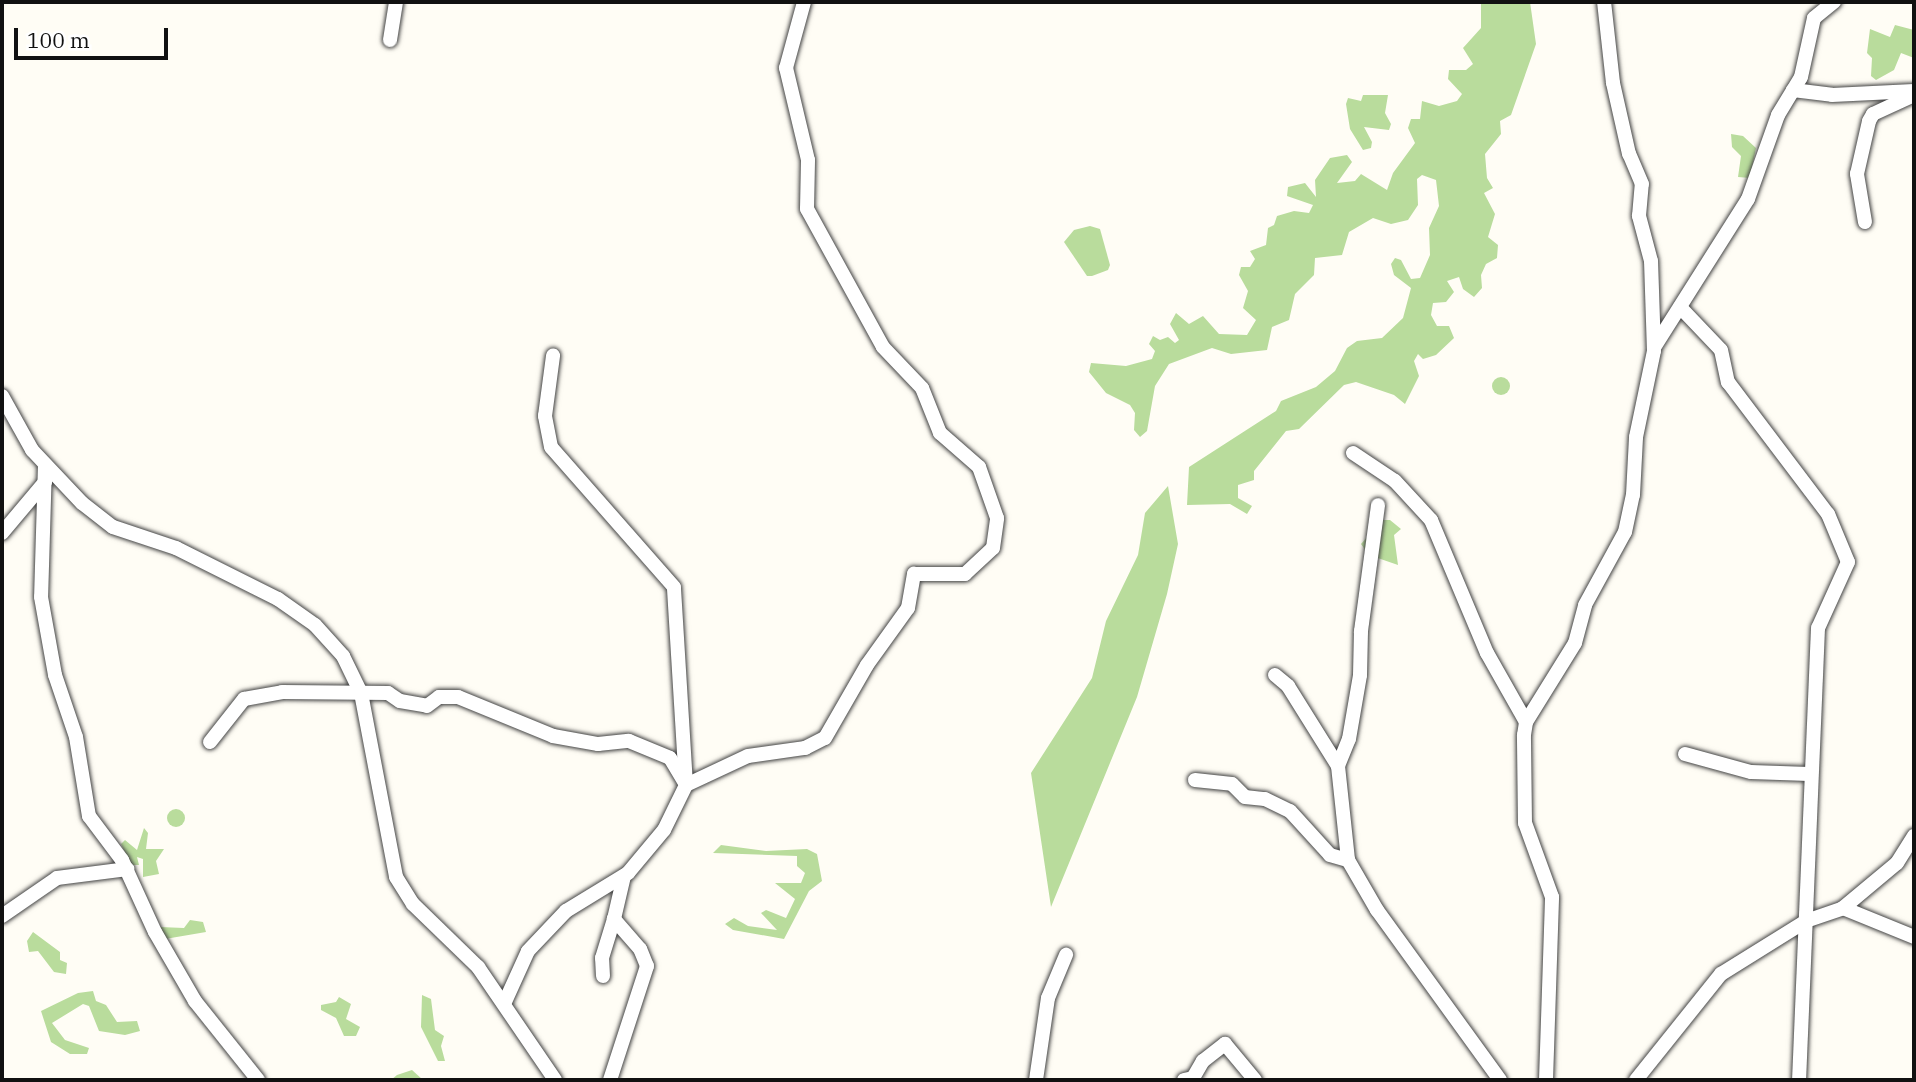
<!DOCTYPE html>
<style>
body{margin:0}
#map{position:relative;width:1916px;height:1082px;overflow:hidden;background:#fffdf5;font-family:"IBM Plex Serif",serif}
div>[style]{position:absolute}
.forest>*{inset:0;background:#b9dc9c}
.round{border-radius:50%}
.roads{filter:drop-shadow(0 0 2px #444) drop-shadow(0 0 2px #444)}
.minor>*{height:14px;margin:-7px;padding:0 7px;transform-origin:7px;border-radius:7px;background:#fff}
span{translate:-50% -50%;white-space:nowrap;text-align:center;line-height:1.15;-webkit-text-stroke:7px #fff;paint-order:stroke}
.frame{position:absolute;inset:0;border:4px solid #111;pointer-events:none}
.scale{position:absolute;left:14px;top:28px;width:154px;height:32px;box-sizing:border-box;border:4px solid #111;border-top:0;padding-left:9px;font-size:21px;line-height:24px;white-space:nowrap;color:#111;-webkit-text-stroke:5px #fff;paint-order:stroke}
</style>
<div id="map">
<div class="forest">
<div style="clip-path:polygon(1481px 2px,1530px 2px,1536px 44px,1511px 115px,1500px 121px,1501px 134px,1485px 154px,1487px 178px,1493px 188px,1484px 193px,1495px 214px,1488px 237px,1498px 245px,1497px 258px,1486px 264px,1481px 275px,1482px 288px,1474px 297px,1463px 289px,1459px 277px,1447px 281px,1454px 292px,1446px 302px,1433px 303px,1431px 315px,1437px 326px,1449px 326px,1454px 338px,1436px 355px,1423px 359px,1418px 354px,1414px 361px,1419px 376px,1405px 404px,1394px 395px,1356px 382px,1344px 385px,1299px 429px,1286px 431px,1254px 471px,1254px 480px,1238px 485px,1238px 498px,1252px 506px,1247px 514px,1230px 504px,1187px 505px,1189px 467px,1276px 411px,1281px 401px,1316px 387px,1335px 371px,1347px 348px,1357px 341px,1382px 338px,1403px 318px,1411px 288px,1394px 275px,1391px 264px,1395px 258px,1401px 260px,1411px 279px,1420px 278px,1430px 255px,1429px 228px,1439px 206px,1436px 180px,1422px 175px,1417px 179px,1418px 205px,1408px 220px,1391px 224px,1373px 218px,1349px 232px,1342px 255px,1315px 258px,1314px 275px,1295px 294px,1289px 320px,1272px 327px,1267px 350px,1231px 354px,1212px 348px,1169px 364px,1155px 386px,1147px 431px,1140px 437px,1134px 430px,1135px 413px,1130px 405px,1106px 393px,1089px 372px,1091px 363px,1126px 366px,1152px 359px,1155px 351px,1149px 344px,1153px 336px,1160px 340px,1168px 337px,1175px 343px,1179px 340px,1170px 324px,1176px 313px,1189px 324px,1203px 316px,1219px 334px,1247px 335px,1256px 320px,1243px 308px,1248px 291px,1239px 275px,1241px 267px,1250px 267px,1255px 259px,1250px 251px,1266px 245px,1268px 228px,1274px 225px,1277px 216px,1294px 211px,1309px 213px,1313px 205px,1287px 196px,1288px 187px,1305px 183px,1316px 197px,1315px 180px,1330px 158px,1347px 155px,1352px 162px,1337px 183px,1355px 181px,1361px 174px,1387px 190px,1393px 173px,1415px 143px,1408px 128px,1411px 119px,1420px 119px,1422px 101px,1439px 106px,1457px 101px,1462px 94px,1448px 79px,1449px 70px,1466px 70px,1473px 64px,1463px 48px,1481px 28px)"></div>
<div style="clip-path:polygon(1895px 25px,1914px 30px,1914px 58px,1901px 53px,1894px 70px,1876px 80px,1871px 76px,1872px 58px,1867px 53px,1870px 29px,1890px 37px)"></div>
<div style="clip-path:polygon(1363px 95px,1388px 95px,1385px 113px,1391px 124px,1389px 130px,1364px 127px,1372px 142px,1371px 148px,1363px 150px,1350px 129px,1346px 104px,1348px 98px,1361px 101px)"></div>
<div style="clip-path:polygon(1731px 134px,1743px 136px,1756px 148px,1750px 178px,1738px 177px,1741px 156px,1732px 147px)"></div>
<div style="clip-path:polygon(1090px 226px,1100px 229px,1110px 265px,1108px 270px,1092px 276px,1087px 276px,1064px 242px,1074px 230px)"></div>
<div class="round" style="left:1492px;top:377px;width:18px;height:18px"></div>
<div style="clip-path:polygon(1168px 486px,1178px 544px,1167px 594px,1137px 697px,1051px 907px,1031px 773px,1092px 678px,1106px 621px,1138px 555px,1145px 513px)"></div>
<div style="clip-path:polygon(1382px 520px,1390px 520px,1401px 529px,1394px 535px,1398px 565px,1369px 555px,1361px 544px)"></div>
<div class="round" style="left:167px;top:809px;width:18px;height:18px"></div>
<div style="clip-path:polygon(144px 828px,148px 833px,146px 849px,164px 849px,156px 861px,159px 874px,143px 877px,143px 859px,137px 857px,139px 865px,131px 865px,121px 844px,125px 840px,137px 850px)"></div>
<div style="clip-path:polygon(721px 845px,766px 851px,807px 849px,817px 854px,822px 881px,809px 891px,784px 939px,733px 930px,725px 924px,734px 918px,748px 926px,777px 930px,761px 913px,766px 910px,786px 918px,795px 899px,775px 883px,801px 883px,805px 873px,797px 866px,797px 856px,713px 853px)"></div>
<div style="clip-path:polygon(190px 920px,203px 922px,206px 932px,165px 939px,160px 927px,184px 928px)"></div>
<div style="clip-path:polygon(33px 932px,60px 952px,60px 960px,67px 963px,66px 974px,54px 972px,38px 951px,29px 952px,27px 941px)"></div>
<div style="clip-path:polygon(93px 991px,96px 1001px,106px 1005px,117px 1022px,137px 1021px,140px 1031px,125px 1035px,99px 1031px,89px 1006px,83px 1004px,52px 1023px,65px 1040px,89px 1048px,87px 1054px,70px 1054px,51px 1042px,41px 1011px,78px 993px)"></div>
<div style="clip-path:polygon(422px 995px,431px 999px,435px 1030px,444px 1036px,441px 1046px,445px 1061px,438px 1061px,421px 1027px)"></div>
<div style="clip-path:polygon(339px 997px,351px 1004px,346px 1019px,360px 1027px,356px 1036px,344px 1036px,336px 1018px,321px 1010px,321px 1005px,336px 1002px)"></div>
<div style="clip-path:polygon(412px 1070px,423px 1080px,391px 1080px,397px 1075px)"></div>
</div>
<div class="roads">
<div class="minor">
<div style="left:390px;top:40px;width:38px;rotate:-81deg"></div>
<div style="left:1793px;top:90px;width:39px;rotate:7deg"></div>
<div style="left:1832px;top:95px;width:82px;rotate:-2.8deg"></div>
<div style="left:1865px;top:222px;width:49px;rotate:-99.5deg"></div>
<div style="left:1857px;top:174px;width:54px;rotate:-77.2deg"></div>
<div style="left:1869px;top:121px;width:8px;rotate:-60deg"></div>
<div style="left:1873px;top:114px;width:45px;rotate:-24.9deg"></div>
<div style="left:1680px;top:307px;width:59px;rotate:46.4deg"></div>
<div style="left:1721px;top:350px;width:33px;rotate:78deg"></div>
<div style="left:1728px;top:382px;width:166px;rotate:52.9deg"></div>
<div style="left:1828px;top:514px;width:52px;rotate:67.4deg"></div>
<div style="left:1848px;top:562px;width:72px;rotate:114.4deg"></div>
<div style="left:1818px;top:628px;width:452px;rotate:92.4deg"></div>
<div style="left:1655px;top:346px;width:174px;rotate:-57.7deg"></div>
<div style="left:1748px;top:199px;width:89px;rotate:-70.3deg"></div>
<div style="left:1778px;top:115px;width:44px;rotate:-58.8deg"></div>
<div style="left:1801px;top:77px;width:60px;rotate:-77.6deg"></div>
<div style="left:1814px;top:18px;width:26px;rotate:-39deg"></div>
<div style="left:2px;top:396px;width:62px;rotate:60.9deg"></div>
<div style="left:32px;top:450px;width:73px;rotate:46.7deg"></div>
<div style="left:82px;top:503px;width:39px;rotate:38deg"></div>
<div style="left:113px;top:527px;width:66px;rotate:18.4deg"></div>
<div style="left:176px;top:548px;width:114px;rotate:26.6deg"></div>
<div style="left:278px;top:599px;width:45px;rotate:35.1deg"></div>
<div style="left:315px;top:625px;width:42px;rotate:47.9deg"></div>
<div style="left:343px;top:656px;width:41px;rotate:64.1deg"></div>
<div style="left:361px;top:693px;width:187px;rotate:79.2deg"></div>
<div style="left:396px;top:877px;width:32px;rotate:58deg"></div>
<div style="left:413px;top:904px;width:91px;rotate:44.1deg"></div>
<div style="left:478px;top:967px;width:137px;rotate:55.7deg"></div>
<div style="left:1353px;top:453px;width:50px;rotate:33.7deg"></div>
<div style="left:1395px;top:481px;width:53px;rotate:47.3deg"></div>
<div style="left:1431px;top:520px;width:144px;rotate:67.2deg"></div>
<div style="left:1487px;top:653px;width:79px;rotate:60.5deg"></div>
<div style="left:45px;top:465px;width:132px;rotate:91.7deg"></div>
<div style="left:41px;top:597px;width:79px;rotate:79.8deg"></div>
<div style="left:55px;top:675px;width:65px;rotate:71.3deg"></div>
<div style="left:76px;top:737px;width:80px;rotate:80.7deg"></div>
<div style="left:89px;top:816px;width:55px;rotate:53.1deg"></div>
<div style="left:122px;top:860px;width:79px;rotate:65.4deg"></div>
<div style="left:155px;top:932px;width:80px;rotate:59.9deg"></div>
<div style="left:195px;top:1001px;width:101px;rotate:51.4deg"></div>
<div style="left:2px;top:533px;width:67px;rotate:-49.9deg"></div>
<div style="left:1275px;top:675px;width:17px;rotate:40deg"></div>
<div style="left:1288px;top:686px;width:94px;rotate:58deg"></div>
<div style="left:1338px;top:766px;width:95px;rotate:83.9deg"></div>
<div style="left:1348px;top:860px;width:58px;rotate:59.9deg"></div>
<div style="left:1377px;top:910px;width:210px;rotate:54.1deg"></div>
<div style="left:210px;top:742px;width:55px;rotate:-51.7deg"></div>
<div style="left:244px;top:699px;width:39px;rotate:-10deg"></div>
<div style="left:282px;top:692px;width:106px;rotate:0.5deg"></div>
<div style="left:388px;top:693px;width:14px;rotate:34deg"></div>
<div style="left:400px;top:701px;width:27px;rotate:10deg"></div>
<div style="left:427px;top:706px;width:15px;rotate:-37deg"></div>
<div style="left:439px;top:697px;width:19px"></div>
<div style="left:458px;top:697px;width:103px;rotate:22.3deg"></div>
<div style="left:553px;top:736px;width:46px;rotate:10.1deg"></div>
<div style="left:598px;top:744px;width:31px;rotate:-6deg"></div>
<div style="left:629px;top:741px;width:44px;rotate:22.5deg"></div>
<div style="left:670px;top:758px;width:31px;rotate:59deg"></div>
<div style="left:686px;top:785px;width:68px;rotate:-25.1deg"></div>
<div style="left:748px;top:756px;width:58px;rotate:-8deg"></div>
<div style="left:805px;top:748px;width:22px;rotate:-27deg"></div>
<div style="left:825px;top:738px;width:84px;rotate:-60.1deg"></div>
<div style="left:867px;top:665px;width:70px;rotate:-54.3deg"></div>
<div style="left:908px;top:608px;width:35px;rotate:-80deg"></div>
<div style="left:914px;top:574px;width:51px"></div>
<div style="left:965px;top:574px;width:38px;rotate:-43deg"></div>
<div style="left:993px;top:548px;width:30px;rotate:-82deg"></div>
<div style="left:997px;top:518px;width:54px;rotate:-109.4deg"></div>
<div style="left:979px;top:467px;width:52px;rotate:-138.9deg"></div>
<div style="left:940px;top:433px;width:48px;rotate:-111.8deg"></div>
<div style="left:922px;top:388px;width:57px;rotate:-133.6deg"></div>
<div style="left:883px;top:347px;width:158px;rotate:-118.8deg"></div>
<div style="left:807px;top:209px;width:49px;rotate:-88.8deg"></div>
<div style="left:808px;top:160px;width:95px;rotate:-103.4deg"></div>
<div style="left:786px;top:68px;width:68px;rotate:-74.7deg"></div>
<div style="left:1685px;top:754px;width:68px;rotate:15.3deg"></div>
<div style="left:1751px;top:772px;width:58px;rotate:2deg"></div>
<div style="left:1338px;top:766px;width:29px;rotate:-68deg"></div>
<div style="left:1349px;top:739px;width:65px;rotate:-80.2deg"></div>
<div style="left:1360px;top:675px;width:44px;rotate:-88.7deg"></div>
<div style="left:1361px;top:631px;width:127px;rotate:-82.3deg"></div>
<div style="left:1195px;top:780px;width:37px;rotate:6deg"></div>
<div style="left:1232px;top:784px;width:18px;rotate:45deg"></div>
<div style="left:1245px;top:797px;width:20px;rotate:6deg"></div>
<div style="left:1265px;top:799px;width:28px;rotate:26deg"></div>
<div style="left:1290px;top:811px;width:59px;rotate:47.7deg"></div>
<div style="left:1330px;top:855px;width:19px;rotate:16deg"></div>
<div style="left:1843px;top:908px;width:70px;rotate:-39.8deg"></div>
<div style="left:1897px;top:863px;width:32px;rotate:-58deg"></div>
<div style="left:2px;top:916px;width:67px;rotate:-34.6deg"></div>
<div style="left:57px;top:878px;width:71px;rotate:-7.3deg"></div>
<div style="left:603px;top:976px;width:18px;rotate:-93deg"></div>
<div style="left:602px;top:958px;width:41px;rotate:-72.9deg"></div>
<div style="left:504px;top:1004px;width:58px;rotate:-65.6deg"></div>
<div style="left:528px;top:951px;width:55px;rotate:-46.5deg"></div>
<div style="left:566px;top:911px;width:73px;rotate:-31.5deg"></div>
<div style="left:628px;top:873px;width:56px;rotate:-50.1deg"></div>
<div style="left:664px;top:830px;width:50px;rotate:-63.9deg"></div>
<div style="left:686px;top:785px;width:198px;rotate:-93.5deg"></div>
<div style="left:674px;top:587px;width:186px;rotate:-131.3deg"></div>
<div style="left:551px;top:447px;width:32px;rotate:-101deg"></div>
<div style="left:545px;top:416px;width:61px;rotate:-82.4deg"></div>
<div style="left:610px;top:1080px;width:120px;rotate:-72deg"></div>
<div style="left:647px;top:966px;width:18px;rotate:-112deg"></div>
<div style="left:640px;top:949px;width:40px;rotate:-131deg"></div>
<div style="left:614px;top:919px;width:44px;rotate:-76.9deg"></div>
<div style="left:1036px;top:1080px;width:83px;rotate:-81.7deg"></div>
<div style="left:1048px;top:998px;width:47px;rotate:-67.3deg"></div>
<div style="left:1184px;top:1080px;width:9px;rotate:-13deg"></div>
<div style="left:1193px;top:1078px;width:20px;rotate:-60deg"></div>
<div style="left:1203px;top:1061px;width:28px;rotate:-38deg"></div>
<div style="left:1225px;top:1044px;width:47px;rotate:50.2deg"></div>
<div style="left:1546px;top:1080px;width:183px;rotate:-88.1deg"></div>
<div style="left:1552px;top:897px;width:79px;rotate:-110deg"></div>
<div style="left:1525px;top:823px;width:88px;rotate:-90.7deg"></div>
<div style="left:1524px;top:735px;width:13px;rotate:-81deg"></div>
<div style="left:1526px;top:722px;width:93px;rotate:-58.2deg"></div>
<div style="left:1575px;top:643px;width:39px;rotate:-75deg"></div>
<div style="left:1585px;top:605px;width:83px;rotate:-61.3deg"></div>
<div style="left:1625px;top:532px;width:38px;rotate:-78deg"></div>
<div style="left:1633px;top:495px;width:58px;rotate:-87deg"></div>
<div style="left:1636px;top:437px;width:88px;rotate:-78.2deg"></div>
<div style="left:1654px;top:351px;width:90px;rotate:-91.9deg"></div>
<div style="left:1651px;top:261px;width:47px;rotate:-104.9deg"></div>
<div style="left:1639px;top:216px;width:32px;rotate:-85deg"></div>
<div style="left:1642px;top:184px;width:33px;rotate:-113deg"></div>
<div style="left:1629px;top:154px;width:73px;rotate:-102.7deg"></div>
<div style="left:1613px;top:83px;width:81px;rotate:-96.3deg"></div>
<div style="left:1636px;top:1080px;width:136px;rotate:-51.3deg"></div>
<div style="left:1721px;top:974px;width:100px;rotate:-31.9deg"></div>
<div style="left:1806px;top:921px;width:39px;rotate:-19deg"></div>
<div style="left:1843px;top:908px;width:77px;rotate:22.2deg"></div>
</div>
</div>
<div class="frame"></div>
<div class="scale">100 m</div>
</div>
